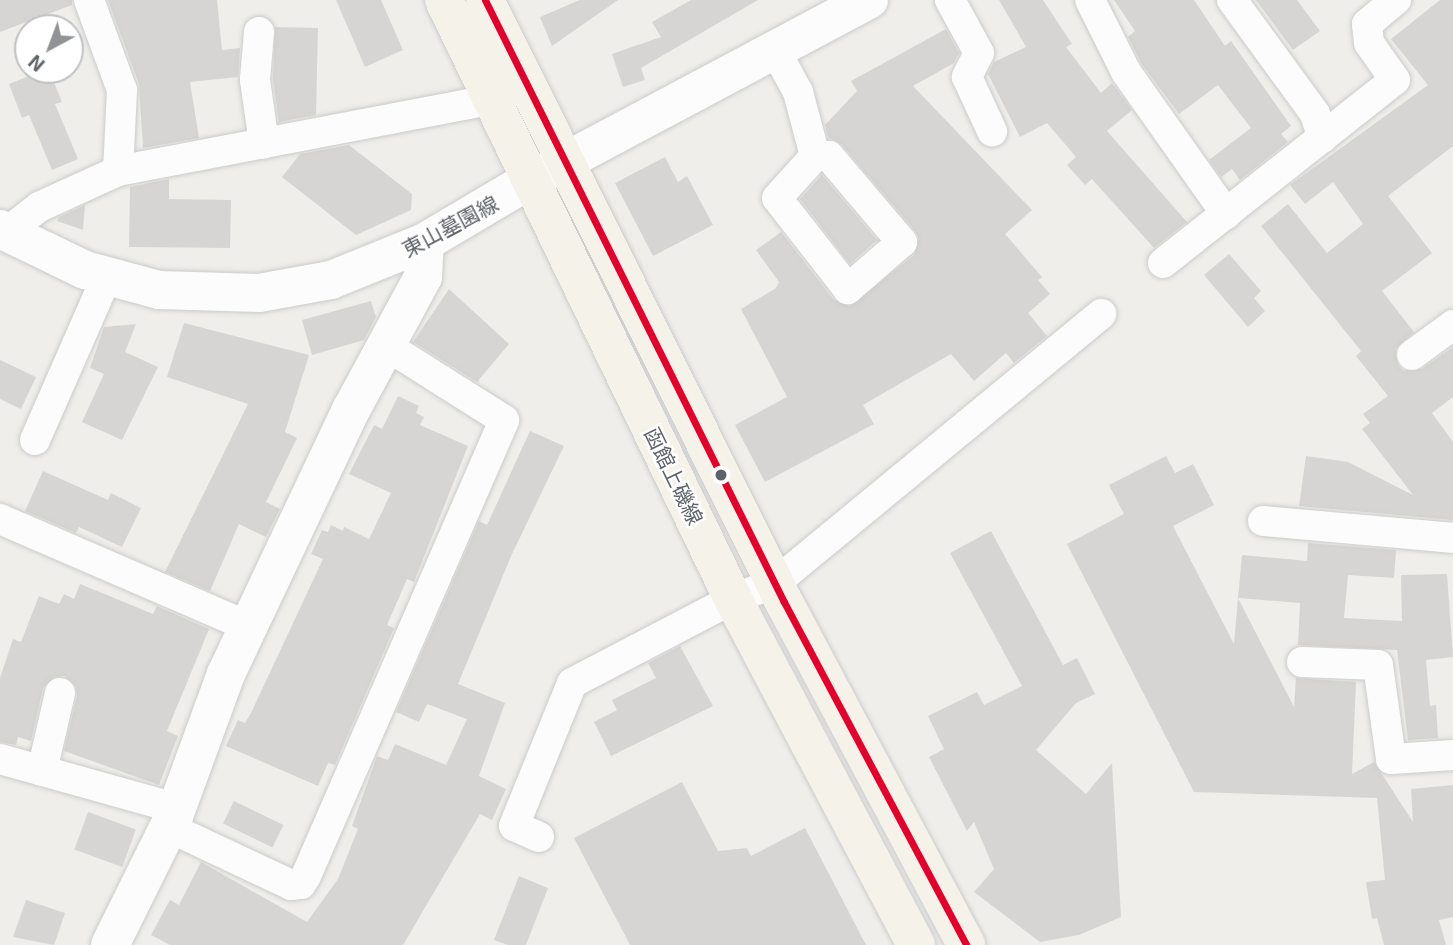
<!DOCTYPE html>
<meta charset="utf-8">
<style>
body{margin:0}
#map{position:relative;width:1453px;height:945px;overflow:hidden;background:#efeeea;font-family:"Exo 2","Noto Sans JP",sans-serif}
div>[style]{position:absolute}
.building>*{inset:0;background:#d6d5d3;transform-origin:0 0}
.roads{filter:drop-shadow(0 0 2px #cbcccc) drop-shadow(0 0 2px #cbcccc)}
.street>*{height:30px;margin:-15px;padding:0 15px;transform-origin:15px;border-radius:15px;background:#fdfcfc}
.secondary>*{height:38px;margin:-19px;padding:0 19px;transform-origin:19px;border-radius:19px;background:#fdfcfc}
.primary>*{height:38px;margin:-19px;padding:0 19px;transform-origin:19px;border-radius:19px;background:#f4f2e9}
.bus-1>*{height:7px;margin:-3.5px;padding:0 3.5px;transform-origin:3.5px;border-radius:3.5px;background:#e4002b}
.dots>*{width:19px;height:19px;translate:-50% -50%;box-sizing:border-box;border:4px solid #fff;border-radius:50%}
span{translate:-50% -50%;white-space:nowrap;text-align:center;line-height:1.15;-webkit-text-stroke:5px #fff;paint-order:stroke}
.street-label{font-size:21px;color:#5f6368}
.north{position:absolute;left:14px;top:14px;width:70px;height:70px;box-sizing:border-box;background:#fff;border:2px solid #bfc1c3;border-radius:50%;rotate:221deg;font-size:19px;font-weight:700;line-height:28px;text-align:center;color:#5f6368}
.north::after{content:'';display:block;margin:auto;width:24px;height:32px;background:#919496;clip-path:polygon(50% 0,100% 100%,50% 72%,0 100%)}
</style>
<div id="map">
<div class="building">
<div style="clip-path:polygon(0 0,72px 0,72px 5px,0 32px)"></div>
<div style="clip-path:polygon(108px 0,217px 0,222px 50px,240px 48px,238px 77px,190px 82px,199px 138px,143px 148px,139px 84px)"></div>
<div style="clip-path:polygon(336px 0,381px 0,403px 50px,365px 67px)"></div>
<div style="clip-path:polygon(580px 0,618px 0,552px 46px,540px 17px)"></div>
<div style="clip-path:polygon(691px 0,758px 0,641px 68px,645px 80px,623px 87px,612px 54px,661px 37px,652px 22px)"></div>
<div style="clip-path:polygon(999px 0,1043px 0,1072px 44px,1066px 47px,1101px 93px,1112px 83px,1132px 110px,1107px 131px,1187px 222px,1154px 248px,1092px 179px,1085px 185px,1067px 165px,1076px 157px,1047px 123px,1020px 137px,988px 74px,994px 62px,1026px 47px)"></div>
<div style="clip-path:polygon(1114px 0,1194px 0,1225px 46px,1231px 41px,1291px 126px,1281px 134px,1288px 142px,1240px 180px,1232px 169px,1221px 177px,1209px 160px,1251px 128px,1218px 85px,1179px 114px,1141px 63px,1128px 37px,1135px 31px)"></div>
<div style="clip-path:polygon(1256px 0,1297px 0,1320px 31px,1293px 50px)"></div>
<div style="clip-path:polygon(1440px 0,1453px 0,1453px 146px,1388px 196px,1432px 253px,1382px 291px,1414px 332px,1396px 349px,1398px 365px,1404px 371px,1422px 369px,1453px 347px,1453px 397px,1432px 413px,1453px 442px,1453px 520px,1299px 506px,1306px 456px,1348px 462px,1413px 495px,1362px 429px,1370px 423px,1363px 414px,1388px 396px,1356px 356px,1361px 351px,1261px 226px,1288px 204px,1327px 253px,1363px 224px,1333px 182px,1305px 204px,1290px 185px,1428px 85px,1391px 39px)"></div>
<div style="clip-path:polygon(275px 27px,318px 28px,316px 115px,279px 122px,273px 79px)"></div>
<div style="clip-path:polygon(946px 29px,959px 53px,954px 63px,913px 86px,1032px 210px,1005px 234px,1042px 277px,1038px 280px,1050px 294px,1028px 313px,1047px 336px,1014px 363px,1006px 353px,974px 381px,951px 354px,863px 405px,874px 424px,765px 482px,735px 425px,787px 397px,741px 309px,776px 288px,779px 282px,756px 250px,781px 232px,834px 300px,850px 306px,914px 255px,919px 239px,915px 231px,842px 145px,828px 137px,825px 125px,857px 91px,851px 81px)"></div>
<div style="clip-path:polygon(44px 70px,49px 70px,62px 102px,55px 104px,78px 159px,52px 170px,29px 115px,22px 118px,9px 84px)"></div>
<div style="clip-path:polygon(349px 145px,412px 194px,411px 210px,356px 235px,282px 177px,300px 154px)"></div>
<div style="clip-path:polygon(665px 157px,678px 182px,687px 176px,713px 225px,653px 256px,615px 183px)"></div>
<div style="clip-path:polygon(822px 175px,877px 240px,850px 264px,800px 199px)"></div>
<div style="clip-path:polygon(169px 179px,169px 199px,231px 200px,230px 248px,129px 247px,130px 187px)"></div>
<div style="clip-path:polygon(85px 205px,83px 230px,57px 221px,59px 217px)"></div>
<div style="clip-path:polygon(1229px 254px,1261px 291px,1254px 298px,1265px 311px,1248px 327px,1204px 275px)"></div>
<div style="clip-path:polygon(449px 289px,509px 344px,477px 382px,413px 342px)"></div>
<div style="clip-path:polygon(371px 301px,376px 317px,364px 340px,312px 355px,302px 320px)"></div>
<div style="clip-path:polygon(184px 323px,309px 355px,285px 432px,297px 438px,266px 502px,280px 509px,266px 537px,239px 524px,210px 591px,165px 572px,248px 404px,167px 377px)"></div>
<div style="clip-path:polygon(136px 324px,125px 352px,158px 367px,122px 440px,82px 422px,104px 374px,90px 368px,104px 327px)"></div>
<div style="clip-path:polygon(0 360px,36px 377px,21px 409px,0 399px)"></div>
<div style="clip-path:polygon(398px 396px,419px 406px,416px 413px,424px 417px,420px 425px,468px 446px,414px 582px,407px 579px,387px 625px,394px 628px,335px 765px,328px 763px,318px 786px,226px 746px,238px 720px,245px 723px,251px 713px,323px 559px,311px 554px,322px 530px,328px 532px,331px 525px,343px 531px,344px 527px,369px 539px,391px 493px,349px 474px,374px 425px,382px 429px)"></div>
<div style="clip-path:polygon(530px 431px,564px 446px,512px 554px,458px 684px,505px 703px,479px 776px,506px 789px,492px 820px,480px 814px,403px 945px,170px 945px,151px 935px,170px 900px,179px 905px,201px 862px,307px 922px,338px 879px,358px 829px,352px 826px,377px 756px,388px 760px,395px 744px,446px 765px,467px 719px,427px 704px,419px 722px,396px 712px,479px 521px,487px 525px)"></div>
<div style="clip-path:polygon(1166px 456px,1175px 473px,1193px 464px,1214px 505px,1173px 526px,1234px 644px,1238px 598px,1294px 707px,1296px 678px,1356px 682px,1352px 774px,1374px 762px,1413px 822px,1411px 789px,1453px 785px,1453px 917px,1439px 920px,1446px 945px,1384px 945px,1377px 918px,1372px 919px,1366px 882px,1385px 880px,1377px 798px,1194px 792px,1067px 544px,1124px 514px,1109px 485px)"></div>
<div style="clip-path:polygon(43px 471px,108px 500px,111px 493px,141px 508px,122px 547px,79px 527px,76px 533px,25px 511px)"></div>
<div style="clip-path:polygon(991px 531px,1063px 665px,1077px 658px,1095px 694px,1076px 703px,1036px 750px,1086px 794px,1112px 763px,1121px 917px,1079px 935px,1040px 942px,974px 892px,994px 869px,974px 822px,967px 831px,929px 757px,944px 749px,928px 716px,977px 692px,984px 705px,1022px 686px,950px 553px)"></div>
<div style="clip-path:polygon(1308px 543px,1396px 550px,1394px 578px,1348px 575px,1344px 618px,1402px 621px,1401px 575px,1447px 574px,1453px 657px,1426px 660px,1430px 706px,1436px 705px,1438px 738px,1408px 740px,1397px 650px,1298px 645px,1300px 603px,1238px 598px,1242px 555px,1307px 561px)"></div>
<div style="clip-path:polygon(80px 584px,153px 614px,157px 606px,209px 629px,167px 731px,178px 736px,159px 785px,64px 751px,77px 696px,76px 687px,65px 676px,54px 677px,43px 688px,31px 741px,18px 737px,16px 745px,0 742px,0 678px,13px 639px,21px 642px,39px 596px,59px 604px,64px 594px,74px 599px)"></div>
<div style="clip-path:polygon(680px 646px,713px 706px,611px 756px,594px 722px,617px 710px,612px 700px,656px 678px,648px 663px)"></div>
<div style="clip-path:polygon(682px 782px,718px 851px,747px 848px,751px 856px,805px 828px,866px 945px,630px 945px,574px 838px)"></div>
<div style="left:234px;top:801px;width:55px;height:25px;rotate:26deg"></div>
<div style="left:88px;top:812px;width:51px;height:40px;rotate:20deg"></div>
<div style="clip-path:polygon(519px 876px,548px 888px,526px 945px,508px 945px,494px 940px)"></div>
<div style="clip-path:polygon(26px 900px,65px 913px,54px 945px,13px 937px)"></div>
</div>
<div class="roads">
<div class="street">
<div style="left:89px;top:0;width:96px;rotate:69.9deg"></div>
<div style="left:122px;top:90px;width:81px;rotate:92.8deg"></div>
<div style="left:950px;top:0;width:60px;rotate:61.3deg"></div>
<div style="left:979px;top:53px;width:27px;rotate:117deg"></div>
<div style="left:967px;top:77px;width:60px;rotate:65.2deg"></div>
<div style="left:1090px;top:0;width:80px;rotate:63.4deg"></div>
<div style="left:1126px;top:72px;width:174px;rotate:54.8deg"></div>
<div style="left:1232px;top:0;width:141px;rotate:53.9deg"></div>
<div style="left:1315px;top:114px;width:25px;rotate:72deg"></div>
<div style="left:259px;top:32px;width:48px;rotate:94.8deg"></div>
<div style="left:255px;top:80px;width:64px;rotate:81.9deg"></div>
<div style="left:775px;top:50px;width:48px;rotate:61.3deg"></div>
<div style="left:798px;top:92px;width:66px;rotate:75.1deg"></div>
<div style="left:815px;top:156px;width:14px"></div>
<div style="left:829px;top:156px;width:113px;rotate:49.7deg"></div>
<div style="left:902px;top:242px;width:72px;rotate:139deg"></div>
<div style="left:848px;top:289px;width:115px;rotate:-128deg"></div>
<div style="left:777px;top:198px;width:57px;rotate:-47.9deg"></div>
<div style="left:6px;top:233px;width:42px;rotate:-38.2deg"></div>
<div style="left:39px;top:207px;width:87px;rotate:-24.5deg"></div>
<div style="left:118px;top:171px;width:378px;rotate:-10.8deg"></div>
<div style="left:1163px;top:263px;width:295px;rotate:-38.3deg"></div>
<div style="left:1395px;top:80px;width:45px;rotate:-125.1deg"></div>
<div style="left:1369px;top:43px;width:19px;rotate:-96deg"></div>
<div style="left:1367px;top:24px;width:38px;rotate:-40deg"></div>
<div style="left:1412px;top:355px;width:51px;rotate:-36.2deg"></div>
<div style="left:35px;top:440px;width:179px;rotate:-66.3deg"></div>
<div style="left:0;top:519px;width:271px;rotate:23.4deg"></div>
<div style="left:1263px;top:521px;width:191px;rotate:5.1deg"></div>
<div style="left:1302px;top:662px;width:76px;rotate:2.3deg"></div>
<div style="left:1378px;top:665px;width:95px;rotate:82.1deg"></div>
<div style="left:1391px;top:759px;width:62px;rotate:-3.7deg"></div>
<div style="left:0;top:759px;width:183px;rotate:15.6deg"></div>
<div style="left:42px;top:771px;width:80px;rotate:-77deg"></div>
<div style="left:168px;top:827px;width:136px;rotate:25.2deg"></div>
<div style="left:291px;top:885px;width:10px;rotate:-6deg"></div>
<div style="left:301px;top:884px;width:9px;rotate:-58deg"></div>
<div style="left:306px;top:876px;width:497px;rotate:-66.5deg"></div>
<div style="left:504px;top:420px;width:142px;rotate:-147.7deg"></div>
<div style="left:539px;top:837px;width:27px;rotate:-156deg"></div>
<div style="left:514px;top:826px;width:154px;rotate:-67.9deg"></div>
<div style="left:572px;top:683px;width:182px;rotate:-27.6deg"></div>
<div style="left:733px;top:599px;width:45px;rotate:-20.9deg"></div>
<div style="left:775px;top:583px;width:423px;rotate:-39.5deg"></div>
</div>
<div class="secondary">
<div style="left:0;top:229px;width:94px;rotate:25.8deg"></div>
<div style="left:85px;top:270px;width:77px;rotate:15.1deg"></div>
<div style="left:159px;top:290px;width:100px;rotate:1.7deg"></div>
<div style="left:259px;top:293px;width:73px;rotate:-10.2deg"></div>
<div style="left:331px;top:280px;width:101px;rotate:-22deg"></div>
<div style="left:425px;top:242px;width:122px;rotate:-30.6deg"></div>
<div style="left:530px;top:180px;width:384px;rotate:-28deg"></div>
<div style="left:110px;top:945px;width:144px;rotate:-63.6deg"></div>
<div style="left:174px;top:816px;width:151px;rotate:-69.9deg"></div>
<div style="left:226px;top:674px;width:292px;rotate:-64.7deg"></div>
<div style="left:351px;top:410px;width:151px;rotate:-61.6deg"></div>
<div style="left:423px;top:277px;width:35px;rotate:-87deg"></div>
</div>
<div class="primary">
<div style="left:444px;top:0;width:665px;rotate:64.24deg"></div>
<div style="left:733px;top:599px;width:391px;rotate:62.1deg"></div>
<div style="left:485px;top:0;width:672px;rotate:63.59deg"></div>
<div style="left:784px;top:602px;width:388px;rotate:62deg"></div>
</div>
</div>
<div class="bus-1">
<div style="left:485px;top:0;width:672px;rotate:63.59deg"></div>
<div style="left:784px;top:602px;width:388px;rotate:62deg"></div>
</div>
<div class="dots">
<div style="left:721px;top:475px;background:#5f6368"></div>
</div>
<div class="street-label">
<span style="left:450px;top:226px;rotate:-28deg">東山墓園線</span>
<span style="left:674px;top:476px;rotate:64deg">函館上磯線</span>
</div>
<div class="north">N</div>
</div>
